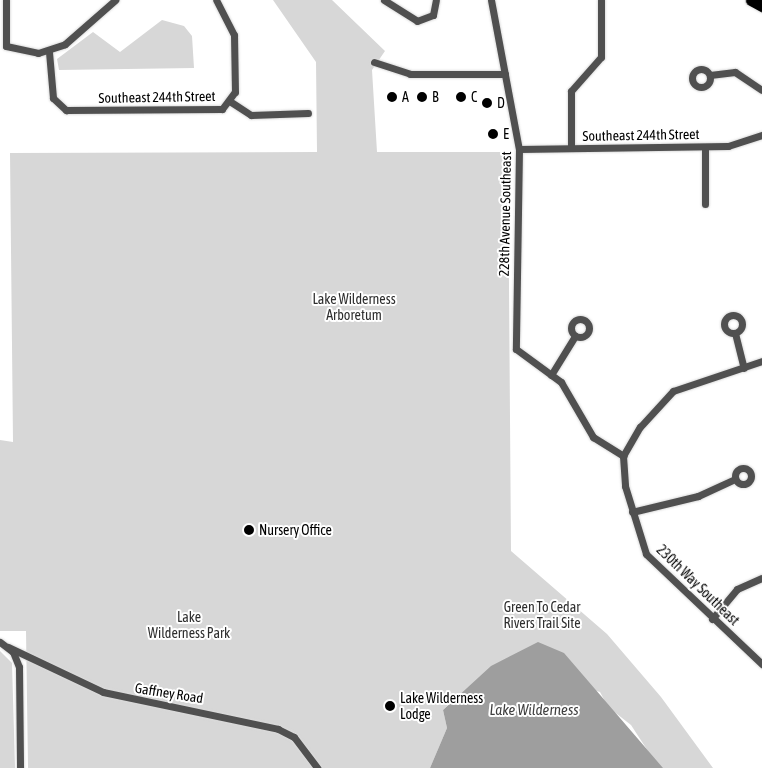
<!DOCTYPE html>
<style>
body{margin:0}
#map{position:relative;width:762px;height:768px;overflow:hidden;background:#fff;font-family:"Asap Condensed",sans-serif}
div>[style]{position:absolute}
.green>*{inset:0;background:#d7d7d7}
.water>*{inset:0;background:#9e9e9e}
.roads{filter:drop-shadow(0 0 1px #dbdbdb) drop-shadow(0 0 1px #dbdbdb)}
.street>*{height:7px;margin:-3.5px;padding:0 3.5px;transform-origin:3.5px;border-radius:3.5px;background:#505050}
.street>.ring{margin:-3.5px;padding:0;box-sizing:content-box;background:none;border:7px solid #505050;border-radius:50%}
.primary>*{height:11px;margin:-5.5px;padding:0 5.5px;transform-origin:5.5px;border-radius:5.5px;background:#000}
.dots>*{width:14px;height:14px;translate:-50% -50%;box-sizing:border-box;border:2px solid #fff;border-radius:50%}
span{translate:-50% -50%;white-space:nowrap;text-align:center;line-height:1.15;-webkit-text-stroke:4px #fff;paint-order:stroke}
.street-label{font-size:14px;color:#000}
.poi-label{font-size:14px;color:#000}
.left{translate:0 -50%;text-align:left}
.park-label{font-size:14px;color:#2e2e2e}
.water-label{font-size:15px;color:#3f3f3f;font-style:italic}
</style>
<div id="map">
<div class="green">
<div style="clip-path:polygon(273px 0,332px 0,385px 51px,372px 70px,377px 152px,508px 152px,511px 551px,607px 634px,661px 697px,713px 768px,659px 768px,631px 725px,608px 707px,600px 692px,580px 686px,584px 679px,571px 665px,448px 705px,443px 710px,447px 728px,430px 768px,28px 768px,26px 631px,0 631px,0 440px,13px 442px,10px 153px,317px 152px,316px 62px)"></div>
<div style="clip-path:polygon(162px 20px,184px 26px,192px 36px,194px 68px,59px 70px,57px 59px,93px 32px,120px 52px)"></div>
<div style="clip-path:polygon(0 651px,12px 663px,15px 768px,0 768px)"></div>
</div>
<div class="water">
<div style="clip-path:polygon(538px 642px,564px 653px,663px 768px,430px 768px,447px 728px,443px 710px,491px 666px)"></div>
</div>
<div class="roads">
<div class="street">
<div style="left:6px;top:0;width:46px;rotate:90deg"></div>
<div style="left:6px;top:46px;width:33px;rotate:12deg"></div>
<div style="left:38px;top:53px;width:28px;rotate:-18deg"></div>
<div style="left:65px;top:44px;width:67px;rotate:-41.3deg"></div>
<div style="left:384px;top:0;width:39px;rotate:32deg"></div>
<div style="left:417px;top:21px;width:17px;rotate:-21deg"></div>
<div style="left:433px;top:15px;width:15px;rotate:-79deg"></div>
<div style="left:491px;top:0;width:152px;rotate:79.4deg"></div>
<div style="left:519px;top:149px;width:200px;rotate:90.9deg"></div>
<div style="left:516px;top:349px;width:56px;rotate:36.3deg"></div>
<div style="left:561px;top:382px;width:64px;rotate:59.8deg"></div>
<div style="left:593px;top:437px;width:36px;rotate:32deg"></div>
<div style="left:49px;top:52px;width:46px;rotate:85deg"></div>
<div style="left:53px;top:98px;width:18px;rotate:43deg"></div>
<div style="left:66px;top:110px;width:156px;rotate:-0.4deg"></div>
<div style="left:222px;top:109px;width:21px;rotate:-53deg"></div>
<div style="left:235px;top:92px;width:57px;rotate:-91deg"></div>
<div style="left:234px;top:35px;width:39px;rotate:-117deg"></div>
<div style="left:374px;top:62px;width:38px;rotate:18deg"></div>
<div style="left:410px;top:74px;width:95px"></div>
<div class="ring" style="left:692px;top:69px;width:11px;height:11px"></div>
<div style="left:710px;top:75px;width:25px;rotate:-7deg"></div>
<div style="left:735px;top:72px;width:32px;rotate:34deg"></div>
<div style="left:231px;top:102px;width:24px;rotate:33deg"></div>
<div style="left:251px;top:115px;width:57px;rotate:-2deg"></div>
<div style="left:705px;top:147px;width:57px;rotate:90deg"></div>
<div style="left:571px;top:148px;width:57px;rotate:-90deg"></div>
<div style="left:571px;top:91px;width:45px;rotate:-48.6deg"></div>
<div style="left:601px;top:57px;width:57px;rotate:-90deg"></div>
<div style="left:519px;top:149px;width:209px;rotate:-0.8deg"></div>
<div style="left:728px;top:146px;width:36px;rotate:-18deg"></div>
<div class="ring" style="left:724px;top:315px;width:11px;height:11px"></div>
<div class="ring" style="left:571px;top:319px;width:11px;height:11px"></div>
<div style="left:735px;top:333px;width:36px;rotate:76deg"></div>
<div style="left:551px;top:375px;width:46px;rotate:-58.4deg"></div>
<div style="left:623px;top:456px;width:30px;rotate:86deg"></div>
<div style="left:625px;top:486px;width:71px;rotate:72.8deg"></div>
<div style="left:646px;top:554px;width:160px;rotate:43.5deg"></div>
<div style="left:623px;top:456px;width:34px;rotate:-60deg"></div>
<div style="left:640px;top:427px;width:49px;rotate:-47.5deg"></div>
<div style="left:673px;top:391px;width:94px;rotate:-18.6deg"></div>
<div class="ring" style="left:735px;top:468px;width:9px;height:9px"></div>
<div style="left:632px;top:512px;width:68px;rotate:-13.6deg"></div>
<div style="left:698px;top:496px;width:41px;rotate:-24.7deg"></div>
<div style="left:712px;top:619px;width:39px;rotate:-50deg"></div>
<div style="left:737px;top:589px;width:27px;rotate:-24deg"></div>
<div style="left:0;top:642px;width:16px;rotate:38deg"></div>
<div style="left:13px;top:652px;width:16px;rotate:68deg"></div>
<div style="left:19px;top:667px;width:101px;rotate:89.4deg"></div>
<div style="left:8px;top:647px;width:105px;rotate:25.3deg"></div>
<div style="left:103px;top:692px;width:179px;rotate:11.9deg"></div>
<div style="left:278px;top:729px;width:18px;rotate:27deg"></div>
<div style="left:294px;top:737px;width:39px;rotate:53deg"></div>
</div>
<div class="primary">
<div style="left:751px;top:0;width:13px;rotate:29deg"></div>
</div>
</div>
<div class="dots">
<div style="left:392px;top:97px;background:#000"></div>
<div style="left:422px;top:97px;background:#000"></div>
<div style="left:461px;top:97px;background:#000"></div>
<div style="left:487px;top:103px;background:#000"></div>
<div style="left:493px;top:134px;background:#000"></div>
<div style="left:249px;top:530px;background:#000"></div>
<div style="left:390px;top:706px;background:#000"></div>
</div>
<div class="street-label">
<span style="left:157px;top:97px;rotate:-1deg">Southeast 244th Street</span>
<span style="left:641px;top:135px;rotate:-1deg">Southeast 244th Street</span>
<span style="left:505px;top:214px;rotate:-89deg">228th Avenue Southeast</span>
<span style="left:698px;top:585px;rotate:44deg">230th Way Southeast</span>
<span style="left:169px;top:693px;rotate:9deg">Gaffney Road</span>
</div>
<div class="poi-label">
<span class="left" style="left:402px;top:97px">A</span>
<span class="left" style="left:432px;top:97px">B</span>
<span class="left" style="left:471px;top:97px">C</span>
<span class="left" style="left:497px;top:103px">D</span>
<span class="left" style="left:503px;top:134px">E</span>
<span class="left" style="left:259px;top:530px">Nursery Office</span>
<span class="left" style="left:400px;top:706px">Lake Wilderness<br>Lodge</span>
</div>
<div class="park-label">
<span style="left:354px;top:307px">Lake Wilderness<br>Arboretum</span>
<span style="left:542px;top:615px">Green To Cedar<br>Rivers Trail Site</span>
<span style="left:189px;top:625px">Lake<br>Wilderness Park</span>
</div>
<div class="water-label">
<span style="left:534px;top:710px">Lake Wilderness</span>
</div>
</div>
